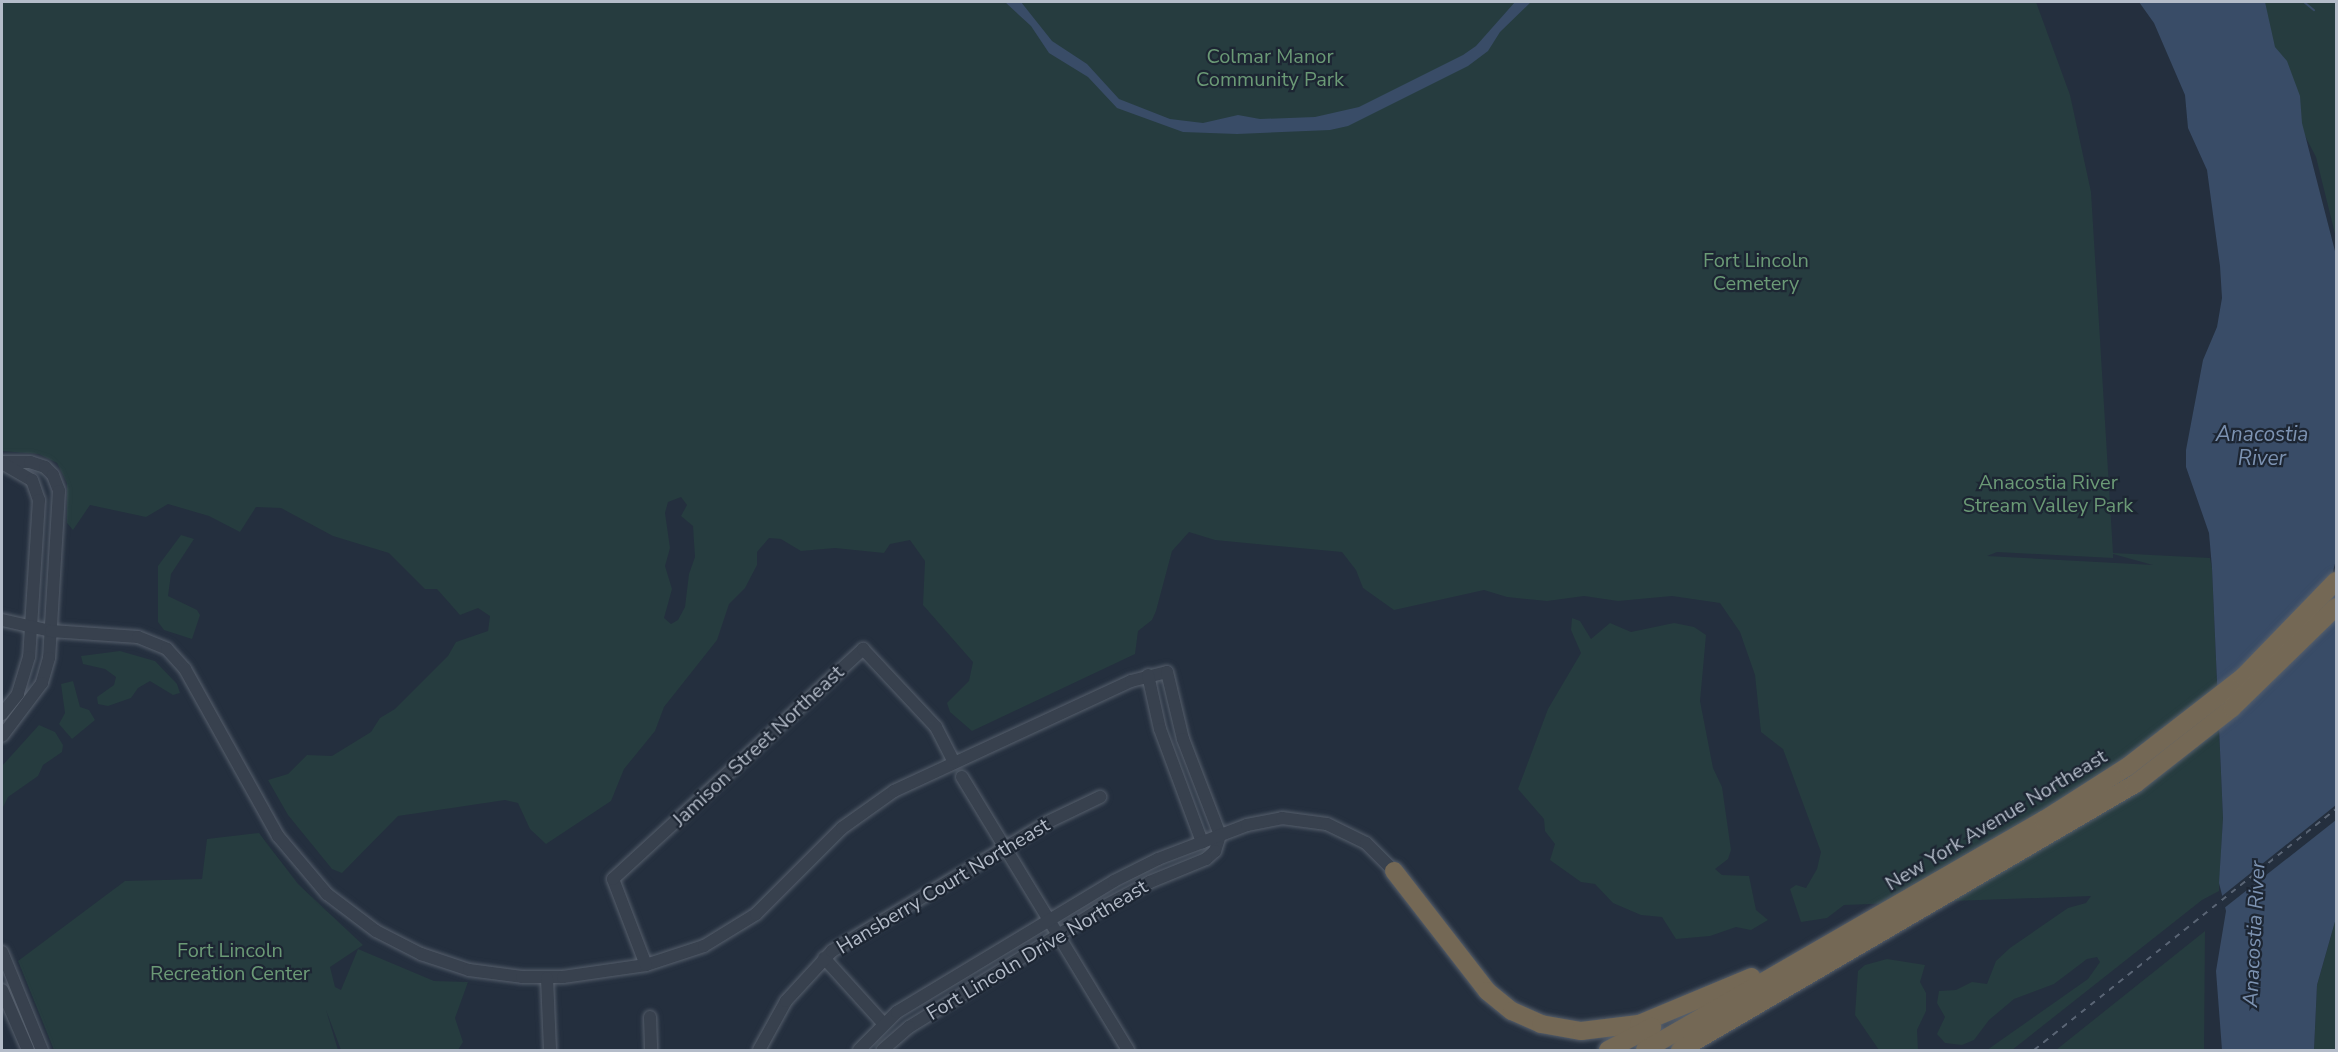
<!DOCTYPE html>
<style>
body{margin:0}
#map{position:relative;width:2338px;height:1052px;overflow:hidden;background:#242f3e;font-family:"Nunito Sans",sans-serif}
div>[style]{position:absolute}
.green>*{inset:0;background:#263c3f}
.water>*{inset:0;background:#394c67}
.pier>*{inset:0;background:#242f3e}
.stream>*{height:2px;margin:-1px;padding:0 1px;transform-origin:1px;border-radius:1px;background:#394c67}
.roads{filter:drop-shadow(0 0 2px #565f6c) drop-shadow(0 0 2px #565f6c)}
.minor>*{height:12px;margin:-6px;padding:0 6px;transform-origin:6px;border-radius:6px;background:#38414e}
.highway>*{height:18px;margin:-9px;padding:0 9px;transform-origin:9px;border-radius:9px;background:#746855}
.rail>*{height:2px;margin-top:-1px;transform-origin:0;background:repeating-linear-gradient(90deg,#5a6575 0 6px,transparent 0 12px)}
span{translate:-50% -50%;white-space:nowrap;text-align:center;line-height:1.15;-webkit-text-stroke:4.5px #1d2633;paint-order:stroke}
.park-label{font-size:20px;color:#6b9a76}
.street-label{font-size:20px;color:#b4bcc9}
.water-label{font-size:21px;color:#7c92b1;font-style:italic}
.frame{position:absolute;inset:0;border:3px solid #b4bcc9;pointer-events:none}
</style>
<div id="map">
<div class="green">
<div style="clip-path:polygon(evenodd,2px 2px,2036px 2px,2070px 95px,2091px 192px,2113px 553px,2210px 558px,2212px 568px,2223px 818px,2219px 891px,2202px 900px,2012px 1050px,1987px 1050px,2088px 979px,2100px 962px,2097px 957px,2087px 959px,2054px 984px,2014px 999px,1989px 1020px,1974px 1040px,1962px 1045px,1945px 1043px,1937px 1034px,1945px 1017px,1937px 1003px,1939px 991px,1956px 990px,1972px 982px,1987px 984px,1996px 961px,2010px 948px,2068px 908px,2086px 903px,2091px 896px,1844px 905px,1827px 918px,1801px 922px,1790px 889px,1796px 885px,1806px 888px,1817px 869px,1821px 852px,1783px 749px,1761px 732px,1755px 675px,1740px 632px,1720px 603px,1672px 596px,1618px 601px,1584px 596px,1547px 601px,1507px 597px,1484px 590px,1394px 610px,1363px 588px,1356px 570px,1342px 552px,1215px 540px,1189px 532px,1172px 551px,1156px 611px,1152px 620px,1138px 631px,1135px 654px,972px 731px,950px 712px,947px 703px,969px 681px,973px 662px,923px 605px,925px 561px,910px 540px,890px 544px,884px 553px,835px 548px,801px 551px,781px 539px,769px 538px,757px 552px,757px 565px,745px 588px,729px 604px,717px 640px,664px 707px,655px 731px,624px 769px,611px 801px,546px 844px,530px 829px,518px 803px,505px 800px,398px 816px,342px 873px,332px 869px,288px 815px,268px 780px,288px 774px,307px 755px,332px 756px,371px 732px,380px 718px,395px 709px,448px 656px,456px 642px,488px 631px,490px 616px,478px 608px,460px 615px,437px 589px,425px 589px,389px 553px,333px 536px,281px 508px,256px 507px,240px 532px,209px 516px,168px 504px,146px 517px,90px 505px,73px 530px,67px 523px,67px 483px,57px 463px,39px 454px,2px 451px,2px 2px,681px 497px,687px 505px,681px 516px,693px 526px,695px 557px,689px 574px,685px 607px,678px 620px,671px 624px,664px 618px,672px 589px,665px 566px,670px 548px,665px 513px,668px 502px,681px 497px,2px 2px,1997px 552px,2113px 558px,2113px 554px,2153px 565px,1987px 556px,1997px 552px)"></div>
<div style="clip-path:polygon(2235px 2px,2336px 2px,2336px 238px,2316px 157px)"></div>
<div style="clip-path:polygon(181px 535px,194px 539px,171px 574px,168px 596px,197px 610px,200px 615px,192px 639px,164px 630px,158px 622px,158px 566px)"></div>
<div style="clip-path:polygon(1572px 618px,1580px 621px,1591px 639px,1610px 623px,1631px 632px,1674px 623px,1694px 627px,1706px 635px,1700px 701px,1713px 768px,1722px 787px,1731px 850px,1728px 859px,1715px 869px,1722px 875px,1749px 876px,1756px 910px,1768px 920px,1751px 930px,1736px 927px,1710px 936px,1676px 939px,1662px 917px,1641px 915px,1613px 903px,1595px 884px,1581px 882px,1550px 860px,1555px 844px,1545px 831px,1544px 819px,1518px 789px,1548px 709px,1581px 653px,1571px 630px)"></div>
<div style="clip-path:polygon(120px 651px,155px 661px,177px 684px,180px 693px,173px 695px,150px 681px,138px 688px,131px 698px,108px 706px,98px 704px,97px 697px,114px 685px,116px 677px,105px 669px,83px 664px,81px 656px)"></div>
<div style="clip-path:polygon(73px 681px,80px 707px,89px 710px,95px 720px,72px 739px,59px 724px,65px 713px,61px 684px)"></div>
<div style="clip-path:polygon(39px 725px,55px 732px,63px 745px,62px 752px,43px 765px,38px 776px,8px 797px,2px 809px,2px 766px)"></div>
<div style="clip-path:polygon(259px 833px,298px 884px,363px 945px,330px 967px,335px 987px,341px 990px,358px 949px,434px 981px,468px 982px,455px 1018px,463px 1042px,458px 1050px,341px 1050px,326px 1010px,338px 1050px,54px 1050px,18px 961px,125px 881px,202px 879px,207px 839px)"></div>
<div style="clip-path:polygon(2336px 918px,2336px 1050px,2314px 1050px,2317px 985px)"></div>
<div style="clip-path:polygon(2205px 931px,2204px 1050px,2056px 1050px)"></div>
<div style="clip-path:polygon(1887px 959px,1925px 965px,1920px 982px,1926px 993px,1926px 1011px,1917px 1030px,1918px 1050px,1879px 1050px,1855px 1015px,1858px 971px,1865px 965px)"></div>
</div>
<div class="water">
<div style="clip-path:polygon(1005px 2px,1021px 2px,1052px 41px,1087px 64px,1119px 99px,1170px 119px,1203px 123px,1238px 115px,1260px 119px,1315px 117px,1359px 107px,1463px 55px,1476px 46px,1515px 2px,1531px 2px,1500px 32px,1488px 51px,1468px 66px,1348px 126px,1330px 130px,1237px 134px,1183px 132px,1117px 108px,1088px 77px,1049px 53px,1031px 26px)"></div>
<div style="clip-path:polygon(2139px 2px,2265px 2px,2275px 47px,2287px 61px,2300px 96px,2302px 123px,2336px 255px,2336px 560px,2332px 575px,2336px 614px,2336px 918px,2317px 985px,2314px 1050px,2222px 1050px,2216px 971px,2226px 911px,2219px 883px,2223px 818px,2212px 568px,2209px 533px,2186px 467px,2186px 450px,2203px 360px,2217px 327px,2222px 298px,2220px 266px,2207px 170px,2188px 128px,2185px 95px,2154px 23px)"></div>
</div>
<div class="pier">
<div style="clip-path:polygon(2336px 805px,2336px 820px,2223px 909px,2222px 896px)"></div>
</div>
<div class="stream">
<div style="left:2304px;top:2px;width:13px;rotate:39deg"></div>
</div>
<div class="roads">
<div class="minor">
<div style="left:2px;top:462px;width:28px"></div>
<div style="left:30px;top:462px;width:16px;rotate:18deg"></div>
<div style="left:45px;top:467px;width:11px;rotate:45deg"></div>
<div style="left:53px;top:475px;width:17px;rotate:69deg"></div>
<div style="left:59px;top:491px;width:167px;rotate:93.4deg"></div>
<div style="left:49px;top:658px;width:26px;rotate:106deg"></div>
<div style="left:42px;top:683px;width:66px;rotate:127deg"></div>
<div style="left:2px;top:463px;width:34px;rotate:30deg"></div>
<div style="left:32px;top:480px;width:21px;rotate:71deg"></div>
<div style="left:39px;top:500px;width:157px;rotate:93.6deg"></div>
<div style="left:29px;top:657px;width:39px;rotate:107deg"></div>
<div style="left:18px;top:694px;width:26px;rotate:129deg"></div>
<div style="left:2px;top:620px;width:50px;rotate:12.7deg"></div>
<div style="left:51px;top:631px;width:87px;rotate:3.9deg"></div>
<div style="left:138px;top:637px;width:31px;rotate:22deg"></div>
<div style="left:167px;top:649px;width:27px;rotate:48deg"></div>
<div style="left:185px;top:669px;width:191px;rotate:60.9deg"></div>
<div style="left:278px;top:836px;width:76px;rotate:49.8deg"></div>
<div style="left:327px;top:894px;width:61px;rotate:37.1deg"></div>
<div style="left:376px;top:931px;width:51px;rotate:27.1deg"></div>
<div style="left:421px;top:954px;width:51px;rotate:18.4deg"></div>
<div style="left:469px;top:970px;width:53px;rotate:7.5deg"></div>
<div style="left:522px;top:977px;width:41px"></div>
<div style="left:563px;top:977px;width:84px;rotate:-8.2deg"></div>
<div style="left:646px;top:965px;width:61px;rotate:-18.1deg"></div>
<div style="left:704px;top:946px;width:61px;rotate:-31.6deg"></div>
<div style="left:756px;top:914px;width:122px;rotate:-45deg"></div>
<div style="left:842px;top:828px;width:64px;rotate:-35.4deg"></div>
<div style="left:894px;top:791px;width:261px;rotate:-24.9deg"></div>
<div style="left:1131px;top:681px;width:37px;rotate:-14deg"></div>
<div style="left:1167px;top:672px;width:69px;rotate:76.6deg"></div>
<div style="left:1183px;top:739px;width:103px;rotate:68.9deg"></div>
<div style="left:1220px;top:835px;width:17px;rotate:107deg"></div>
<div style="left:1215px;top:851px;width:12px;rotate:138deg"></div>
<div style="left:1206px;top:859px;width:61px;rotate:157.7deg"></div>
<div style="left:1150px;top:882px;width:51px;rotate:151.9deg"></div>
<div style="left:1105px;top:906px;width:230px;rotate:148.3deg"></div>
<div style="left:909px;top:1027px;width:35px;rotate:139deg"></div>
<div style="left:1148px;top:675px;width:55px;rotate:77.5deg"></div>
<div style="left:1160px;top:729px;width:121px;rotate:69.6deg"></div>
<div style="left:962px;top:777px;width:320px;rotate:58.7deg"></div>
<div style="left:2px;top:952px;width:106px;rotate:67.8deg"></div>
<div style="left:824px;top:958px;width:88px;rotate:47.8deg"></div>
<div style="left:646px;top:965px;width:92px;rotate:-111deg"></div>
<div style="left:613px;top:879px;width:340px;rotate:-42.6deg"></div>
<div style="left:863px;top:649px;width:107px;rotate:46.9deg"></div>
<div style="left:936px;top:727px;width:39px;rotate:63deg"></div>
<div style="left:547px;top:978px;width:72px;rotate:87.6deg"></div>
<div style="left:2px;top:990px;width:65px;rotate:66.6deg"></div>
<div style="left:650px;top:1017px;width:33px;rotate:88deg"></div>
<div style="left:759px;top:1050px;width:56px;rotate:-61.1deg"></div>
<div style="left:786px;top:1001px;width:68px;rotate:-47.4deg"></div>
<div style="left:832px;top:951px;width:252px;rotate:-30.8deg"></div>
<div style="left:1048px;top:822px;width:58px;rotate:-25.7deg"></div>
<div style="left:859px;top:1050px;width:54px;rotate:-45deg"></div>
<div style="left:897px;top:1012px;width:253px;rotate:-31.1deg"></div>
<div style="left:1114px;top:881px;width:49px;rotate:-26.6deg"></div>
<div style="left:1158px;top:859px;width:95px;rotate:-20.9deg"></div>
<div style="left:1247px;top:825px;width:36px;rotate:-11deg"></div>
<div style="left:1282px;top:818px;width:45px;rotate:7.6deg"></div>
<div style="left:1327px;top:824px;width:43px;rotate:26deg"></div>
<div style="left:1366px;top:843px;width:40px;rotate:45deg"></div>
</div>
<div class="highway">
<div style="left:1394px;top:871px;width:152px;rotate:52.2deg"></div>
<div style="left:1487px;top:991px;width:32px;rotate:39deg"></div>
<div style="left:1512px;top:1011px;width:32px;rotate:24deg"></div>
<div style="left:1541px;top:1024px;width:41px;rotate:9.9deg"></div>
<div style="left:1581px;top:1031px;width:58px;rotate:-6.9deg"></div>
<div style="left:1639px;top:1024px;width:122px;rotate:-22.6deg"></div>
<div style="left:1608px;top:1050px;width:50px;rotate:-27.6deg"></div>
<div style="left:1645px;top:1050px;width:461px;rotate:-30deg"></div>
<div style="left:2044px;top:820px;width:98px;rotate:-32.6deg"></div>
<div style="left:2127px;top:767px;width:147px;rotate:-37.8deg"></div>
<div style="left:2243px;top:677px;width:134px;rotate:-45.9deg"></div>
<div style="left:1680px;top:1050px;width:527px;rotate:-30.31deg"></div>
<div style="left:2135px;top:784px;width:123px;rotate:-38.1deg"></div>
<div style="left:2232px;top:708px;width:145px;rotate:-44.2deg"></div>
</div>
</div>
<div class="rail">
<div style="left:2034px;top:1050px;width:386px;rotate:-38.6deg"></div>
</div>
<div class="park-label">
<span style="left:1270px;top:68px">Colmar Manor<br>Community Park</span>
<span style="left:1756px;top:272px">Fort Lincoln<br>Cemetery</span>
<span style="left:2048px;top:494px">Anacostia River<br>Stream Valley Park</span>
<span style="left:230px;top:962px">Fort Lincoln<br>Recreation Center</span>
</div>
<div class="street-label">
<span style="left:758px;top:746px;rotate:-43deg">Jamison Street Northeast</span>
<span style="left:1996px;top:820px;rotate:-31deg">New York Avenue Northeast</span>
<span style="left:943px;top:886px;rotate:-31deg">Hansberry Court Northeast</span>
<span style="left:1037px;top:950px;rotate:-31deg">Fort Lincoln Drive Northeast</span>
</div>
<div class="water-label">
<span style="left:2262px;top:446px">Anacostia<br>River</span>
<span style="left:2254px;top:934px;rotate:-87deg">Anacostia River</span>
</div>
<div class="frame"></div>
</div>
